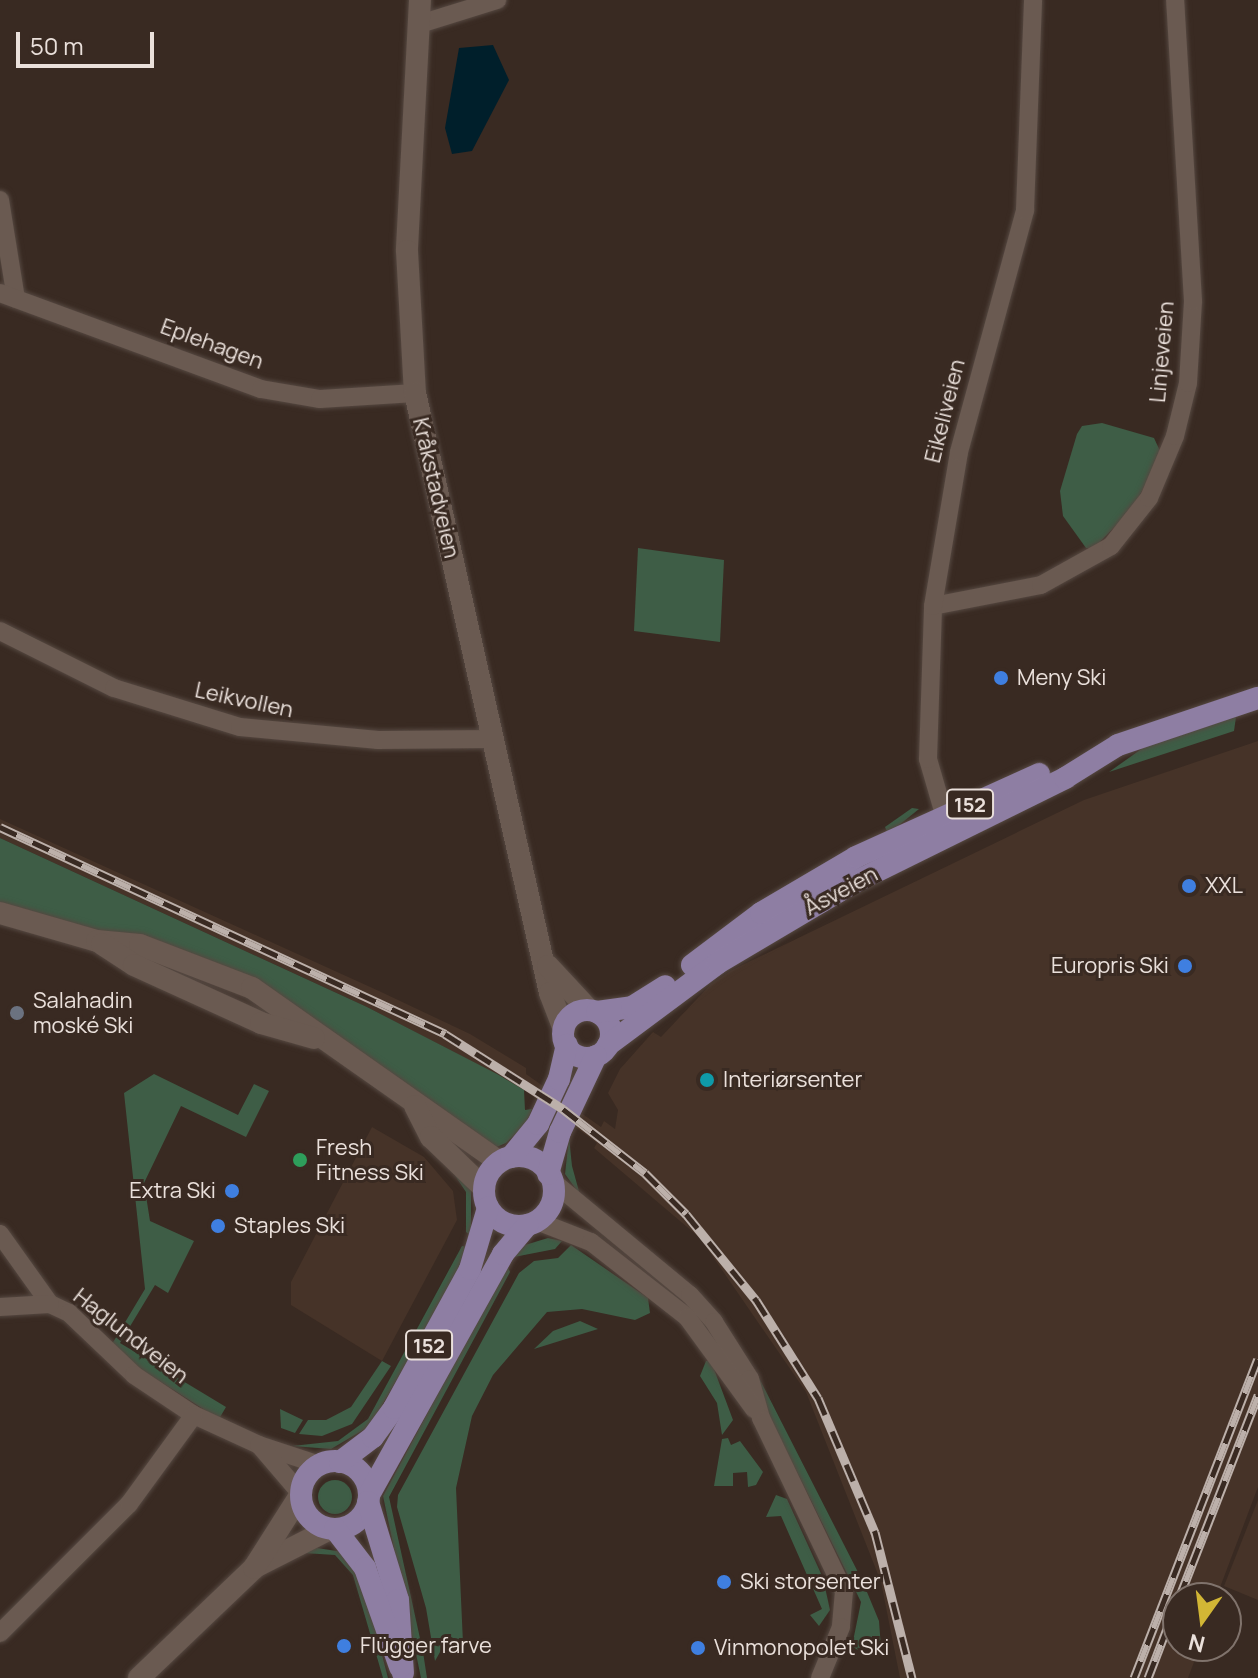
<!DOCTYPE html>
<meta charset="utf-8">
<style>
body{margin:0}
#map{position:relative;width:1258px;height:1678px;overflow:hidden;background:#392a22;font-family:Manrope,sans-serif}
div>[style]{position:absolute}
.built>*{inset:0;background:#463328}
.green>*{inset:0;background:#3e5d46}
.round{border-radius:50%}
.water>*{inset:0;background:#001f2b}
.roads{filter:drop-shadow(0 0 2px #554841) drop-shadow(0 0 2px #554841)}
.minor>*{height:18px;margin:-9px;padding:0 9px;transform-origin:9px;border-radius:9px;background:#6a5a51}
.secondary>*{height:22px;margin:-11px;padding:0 11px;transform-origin:11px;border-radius:11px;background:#6a5a51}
.primary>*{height:22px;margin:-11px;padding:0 11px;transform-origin:11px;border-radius:11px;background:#8e7ea3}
.primary>.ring{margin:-11px;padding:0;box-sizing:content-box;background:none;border:22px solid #8e7ea3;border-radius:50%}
.rail>*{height:9px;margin-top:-4.5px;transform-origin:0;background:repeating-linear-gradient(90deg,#392a22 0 18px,#bcb0aa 0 36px);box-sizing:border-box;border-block:2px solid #bcb0aa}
.dots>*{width:22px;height:22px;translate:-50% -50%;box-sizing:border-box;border:4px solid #392a22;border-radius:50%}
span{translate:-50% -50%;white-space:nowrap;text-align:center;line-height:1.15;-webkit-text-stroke:6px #392a22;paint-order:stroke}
.shield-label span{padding:2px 6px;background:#392a22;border:2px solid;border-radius:6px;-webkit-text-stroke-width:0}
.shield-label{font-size:20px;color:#eae0db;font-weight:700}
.street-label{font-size:22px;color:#eae0db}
.poi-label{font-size:22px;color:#eae0db}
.left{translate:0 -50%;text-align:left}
.right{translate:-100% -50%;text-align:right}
.north{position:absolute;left:1162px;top:1582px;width:80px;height:80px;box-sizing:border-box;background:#392a22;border:2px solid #80736c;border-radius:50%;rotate:194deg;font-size:22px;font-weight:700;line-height:32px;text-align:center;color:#eae0db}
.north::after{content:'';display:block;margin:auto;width:28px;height:36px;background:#d2b635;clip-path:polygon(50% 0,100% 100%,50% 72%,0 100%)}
.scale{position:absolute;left:16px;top:32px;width:138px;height:36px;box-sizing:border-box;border:4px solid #eae0db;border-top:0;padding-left:10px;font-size:24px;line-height:28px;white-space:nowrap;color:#eae0db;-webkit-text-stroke:6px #392a22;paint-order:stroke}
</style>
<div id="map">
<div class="built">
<div style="clip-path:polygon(1258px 741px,1258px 1487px,1216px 1598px,1178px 1598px,1178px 1646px,1200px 1646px,1188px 1678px,900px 1678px,881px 1582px,806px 1392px,700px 1238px,594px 1148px,597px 1143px,520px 1087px,516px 1091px,496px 1074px,367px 1007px,0 838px,0 819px,379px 991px,470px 1034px,526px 1068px,526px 1074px,601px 1127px,604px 1121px,615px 1129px,618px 1110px,608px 1093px,620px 1069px,653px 1032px,661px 1037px,711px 984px,732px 970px,1084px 800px)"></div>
<div style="clip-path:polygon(372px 1127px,424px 1157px,453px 1191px,457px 1220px,382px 1361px,291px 1305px,291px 1282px)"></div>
<div style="clip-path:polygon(1258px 1500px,1258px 1600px,1224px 1586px)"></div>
</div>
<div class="green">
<div style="clip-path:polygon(1102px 423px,1154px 438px,1161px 453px,1134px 507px,1093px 549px,1086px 548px,1063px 516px,1060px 491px,1077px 434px,1082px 426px)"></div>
<div style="clip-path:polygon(638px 548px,724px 560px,720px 642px,634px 631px)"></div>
<div style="clip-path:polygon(1236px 717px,1234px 731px,1109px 772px,1147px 745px)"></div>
<div style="clip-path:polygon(912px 808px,919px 809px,888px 834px,885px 827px)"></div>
<div style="clip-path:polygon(0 838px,367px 1007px,497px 1074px,524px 1090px,525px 1110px,532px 1109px,526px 1124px,506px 1143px,485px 1152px,274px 999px,0 913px)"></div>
<div style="clip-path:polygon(154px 1074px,238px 1115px,254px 1084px,269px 1091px,246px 1137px,181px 1106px,144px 1183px,150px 1221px,194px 1241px,168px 1293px,155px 1285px,120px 1343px,226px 1407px,219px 1419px,109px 1349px,145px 1289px,124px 1093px)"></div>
<div style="clip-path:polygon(569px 1137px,572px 1166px,580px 1195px,565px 1174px)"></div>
<div style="clip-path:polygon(452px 1171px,471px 1190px,471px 1236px,466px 1232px,466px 1192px)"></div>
<div style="clip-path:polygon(548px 1238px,562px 1241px,555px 1249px,514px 1257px,525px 1245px)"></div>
<div style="clip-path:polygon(571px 1245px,648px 1298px,650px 1313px,635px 1320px,582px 1309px,547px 1312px,493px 1375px,472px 1416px,456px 1488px,463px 1643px,449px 1636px,435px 1661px,426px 1608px,397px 1507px,398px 1495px,519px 1273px,534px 1261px,558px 1258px)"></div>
<div style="clip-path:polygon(462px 1246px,468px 1247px,460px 1270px,370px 1426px,331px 1449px,292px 1446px,338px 1441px,368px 1419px)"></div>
<div style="clip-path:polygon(507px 1265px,510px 1272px,389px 1497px,423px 1652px,427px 1678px,421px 1678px,383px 1496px)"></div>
<div style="clip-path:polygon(580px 1321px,598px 1329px,534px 1349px,553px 1331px)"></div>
<div style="clip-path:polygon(727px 1330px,758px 1376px,862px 1580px,879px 1621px,881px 1648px,859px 1651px,852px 1646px,861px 1602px)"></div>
<div style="clip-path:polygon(382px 1361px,391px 1366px,352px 1424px,322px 1436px,299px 1434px,308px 1420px,326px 1420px,351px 1407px)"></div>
<div style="clip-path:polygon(706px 1361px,711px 1361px,733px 1420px,722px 1435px,717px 1403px,700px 1376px)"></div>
<div style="clip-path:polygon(280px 1409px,303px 1420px,295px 1433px,281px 1428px)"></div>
<div style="clip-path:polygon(728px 1438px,731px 1445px,740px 1441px,763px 1472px,756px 1485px,748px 1487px,747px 1472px,733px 1473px,733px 1486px,714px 1486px,722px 1439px)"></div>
<div class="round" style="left:318px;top:1480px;width:34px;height:34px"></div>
<div style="clip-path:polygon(776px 1495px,787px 1499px,823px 1578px,830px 1610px,819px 1626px,810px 1615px,822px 1609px,781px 1516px,766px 1517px)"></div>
<div style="clip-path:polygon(317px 1548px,343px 1552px,362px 1577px,388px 1678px,383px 1678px,353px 1575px,335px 1555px,304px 1553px)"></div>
</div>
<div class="water">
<div style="clip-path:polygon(493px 45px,509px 80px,472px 151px,452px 154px,445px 128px,459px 48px)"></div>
</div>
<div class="roads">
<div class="minor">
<div style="left:420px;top:24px;width:81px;rotate:-17.3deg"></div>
<div style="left:0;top:200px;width:100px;rotate:80.8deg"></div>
<div style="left:0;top:293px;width:278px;rotate:20.2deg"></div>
<div style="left:261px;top:389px;width:60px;rotate:9.6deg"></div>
<div style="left:320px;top:399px;width:95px;rotate:-3.6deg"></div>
<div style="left:933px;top:606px;width:110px;rotate:-11deg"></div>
<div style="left:1041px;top:585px;width:80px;rotate:-29.1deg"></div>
<div style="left:1111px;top:546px;width:61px;rotate:-51.6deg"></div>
<div style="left:1149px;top:498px;width:67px;rotate:-67.2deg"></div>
<div style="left:1175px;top:436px;width:55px;rotate:-76.2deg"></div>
<div style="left:1188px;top:383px;width:82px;rotate:-86.5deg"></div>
<div style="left:1193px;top:301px;width:302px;rotate:-93.4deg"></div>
<div style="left:0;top:631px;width:127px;rotate:26.6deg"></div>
<div style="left:114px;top:688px;width:132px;rotate:17.2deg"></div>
<div style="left:240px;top:727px;width:139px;rotate:5.4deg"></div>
<div style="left:378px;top:740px;width:116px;rotate:-0.5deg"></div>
<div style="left:948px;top:828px;width:72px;rotate:-106.2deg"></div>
<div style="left:928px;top:759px;width:153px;rotate:-88.1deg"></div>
<div style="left:933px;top:606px;width:156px;rotate:-80.4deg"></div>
<div style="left:959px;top:452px;width:251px;rotate:-74.7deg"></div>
<div style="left:1025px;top:210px;width:210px;rotate:-87.8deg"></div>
<div style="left:552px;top:1181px;width:179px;rotate:39.6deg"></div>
<div style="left:690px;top:1295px;width:36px;rotate:48deg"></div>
<div style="left:714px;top:1322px;width:67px;rotate:57.7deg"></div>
<div style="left:750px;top:1379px;width:41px;rotate:74.2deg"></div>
<div style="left:761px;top:1418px;width:192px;rotate:64.4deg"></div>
<div style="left:844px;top:1591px;width:36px;rotate:95deg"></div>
<div style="left:841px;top:1627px;width:55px;rotate:112.4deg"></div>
<div style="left:537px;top:1221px;width:58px;rotate:21.3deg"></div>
<div style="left:591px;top:1242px;width:122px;rotate:38deg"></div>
<div style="left:687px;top:1317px;width:114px;rotate:53.9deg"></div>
<div style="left:0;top:1234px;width:86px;rotate:54.5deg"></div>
<div style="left:50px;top:1304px;width:21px;rotate:25deg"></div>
<div style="left:69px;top:1313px;width:90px;rotate:43.6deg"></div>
<div style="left:134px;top:1375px;width:72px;rotate:33.7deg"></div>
<div style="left:194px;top:1415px;width:72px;rotate:24.8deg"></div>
<div style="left:259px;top:1445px;width:64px;rotate:18.2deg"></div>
<div style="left:0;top:1307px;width:50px;rotate:-3.4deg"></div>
<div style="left:259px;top:1445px;width:65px;rotate:49.4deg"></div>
<div style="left:0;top:1633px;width:182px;rotate:-45deg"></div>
<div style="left:129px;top:1504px;width:110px;rotate:-53.9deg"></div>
</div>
<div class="secondary">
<div style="left:420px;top:0;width:251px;rotate:93deg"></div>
<div style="left:407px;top:251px;width:142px;rotate:86.8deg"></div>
<div style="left:415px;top:393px;width:615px;rotate:77.32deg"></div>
<div style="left:550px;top:993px;width:39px;rotate:69deg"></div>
<div style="left:0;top:913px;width:101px;rotate:16.1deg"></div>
<div style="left:97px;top:941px;width:43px;rotate:5.3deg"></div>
<div style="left:140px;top:945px;width:120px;rotate:21deg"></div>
<div style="left:252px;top:988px;width:303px;rotate:35.1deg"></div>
<div style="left:102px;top:944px;width:38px;rotate:33deg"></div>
<div style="left:134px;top:965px;width:140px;rotate:24.5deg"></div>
<div style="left:261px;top:1023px;width:55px;rotate:15.8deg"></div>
<div style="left:548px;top:966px;width:60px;rotate:47deg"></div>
<div style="left:415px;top:1106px;width:35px;rotate:63deg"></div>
<div style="left:431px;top:1137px;width:74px;rotate:43.9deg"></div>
<div style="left:255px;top:1567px;width:84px;rotate:-26.9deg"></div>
<div style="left:139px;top:1678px;width:159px;rotate:-43.7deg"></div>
<div style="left:254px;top:1568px;width:88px;rotate:-57.6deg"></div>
</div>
<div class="primary">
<div style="left:692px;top:965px;width:86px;rotate:-37deg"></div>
<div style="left:761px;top:913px;width:110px;rotate:-30.5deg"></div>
<div style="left:856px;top:857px;width:201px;rotate:-24.4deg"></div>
<div class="ring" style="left:563px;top:1010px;width:26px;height:26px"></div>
<div style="left:597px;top:1012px;width:35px;rotate:-8deg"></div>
<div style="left:632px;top:1007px;width:39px;rotate:-32deg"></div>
<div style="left:608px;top:1045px;width:137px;rotate:-36.7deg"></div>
<div style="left:718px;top:963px;width:157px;rotate:-30.7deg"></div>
<div style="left:853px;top:883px;width:237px;rotate:-26.3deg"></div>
<div style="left:1065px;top:778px;width:62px;rotate:-31.9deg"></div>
<div style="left:1118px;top:745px;width:148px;rotate:-18.6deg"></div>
<div class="ring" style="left:484px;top:1156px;width:48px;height:48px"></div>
<div style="left:511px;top:1157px;width:43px;rotate:-50.7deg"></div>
<div style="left:538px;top:1124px;width:50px;rotate:-65deg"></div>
<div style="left:559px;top:1079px;width:35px;rotate:-77deg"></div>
<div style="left:548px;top:1174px;width:44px;rotate:-74.1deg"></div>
<div style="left:560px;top:1132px;width:84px;rotate:-64.7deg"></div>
<div class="ring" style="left:301px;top:1461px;width:46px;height:46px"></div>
<div style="left:340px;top:1462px;width:41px;rotate:-37.1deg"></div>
<div style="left:373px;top:1437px;width:36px;rotate:-54deg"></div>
<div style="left:394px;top:1408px;width:158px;rotate:-61.3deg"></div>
<div style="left:470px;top:1269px;width:64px;rotate:-73.6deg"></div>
<div style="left:369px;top:1495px;width:276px;rotate:-60.9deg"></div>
<div style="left:503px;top:1254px;width:38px;rotate:-50deg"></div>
<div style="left:368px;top:1502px;width:102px;rotate:73deg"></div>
<div style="left:398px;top:1600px;width:73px;rotate:86.1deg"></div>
<div style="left:335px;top:1529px;width:49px;rotate:52.4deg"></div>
<div style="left:365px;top:1568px;width:105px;rotate:70.5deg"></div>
</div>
</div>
<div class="rail">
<div style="left:0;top:827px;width:491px;rotate:24.9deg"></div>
<div style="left:445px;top:1034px;width:140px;rotate:32.4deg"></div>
<div style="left:563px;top:1109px;width:104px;rotate:38deg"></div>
<div style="left:645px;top:1173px;width:58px;rotate:45deg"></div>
<div style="left:686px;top:1214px;width:111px;rotate:50.9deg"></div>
<div style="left:756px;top:1300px;width:116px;rotate:57.7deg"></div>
<div style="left:818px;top:1398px;width:146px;rotate:67deg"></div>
<div style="left:875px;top:1532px;width:151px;rotate:75.8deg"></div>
<div style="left:1179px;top:1598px;width:218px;rotate:-68.7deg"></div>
<div style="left:1134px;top:1678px;width:342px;rotate:-68.8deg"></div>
<div style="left:1148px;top:1678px;width:84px;rotate:-69deg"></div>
</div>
<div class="dots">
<div style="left:1001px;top:678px;background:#3f7fe0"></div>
<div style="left:1189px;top:886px;background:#3f7fe0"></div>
<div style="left:1185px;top:966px;background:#3f7fe0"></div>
<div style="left:17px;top:1013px;background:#6b7280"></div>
<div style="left:707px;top:1080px;background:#0f9aa8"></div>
<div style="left:300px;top:1160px;background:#2e9e5b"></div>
<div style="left:232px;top:1191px;background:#3f7fe0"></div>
<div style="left:218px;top:1226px;background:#3f7fe0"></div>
<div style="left:724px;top:1582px;background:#3f7fe0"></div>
<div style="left:344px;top:1646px;background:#3f7fe0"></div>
<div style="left:698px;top:1648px;background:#3f7fe0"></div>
</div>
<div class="shield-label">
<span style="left:970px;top:804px">152</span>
<span style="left:429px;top:1345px">152</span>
</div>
<div class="street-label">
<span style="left:212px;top:344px;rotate:20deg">Eplehagen</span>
<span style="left:1162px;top:352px;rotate:-85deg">Linjeveien</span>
<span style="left:945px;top:411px;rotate:-76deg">Eikeliveien</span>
<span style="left:436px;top:488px;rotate:77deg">Kråkstadveien</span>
<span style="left:244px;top:700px;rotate:12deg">Leikvollen</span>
<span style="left:841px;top:891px;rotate:-28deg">Åsveien</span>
<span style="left:131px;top:1336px;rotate:38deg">Haglundveien</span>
</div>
<div class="poi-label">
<span class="left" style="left:1017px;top:678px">Meny Ski</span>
<span class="left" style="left:1205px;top:886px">XXL</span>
<span class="right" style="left:1169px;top:966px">Europris Ski</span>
<span class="left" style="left:33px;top:1013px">Salahadin<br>moské Ski</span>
<span class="left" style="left:723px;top:1080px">Interiørsenter</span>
<span class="left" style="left:316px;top:1160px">Fresh<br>Fitness Ski</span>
<span class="right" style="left:216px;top:1191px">Extra Ski</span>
<span class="left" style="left:234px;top:1226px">Staples Ski</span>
<span class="left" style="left:740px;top:1582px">Ski storsenter</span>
<span class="left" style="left:360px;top:1646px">Flügger farve</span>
<span class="left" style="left:714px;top:1648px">Vinmonopolet Ski</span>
</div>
<div class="north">N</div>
<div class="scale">50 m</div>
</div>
